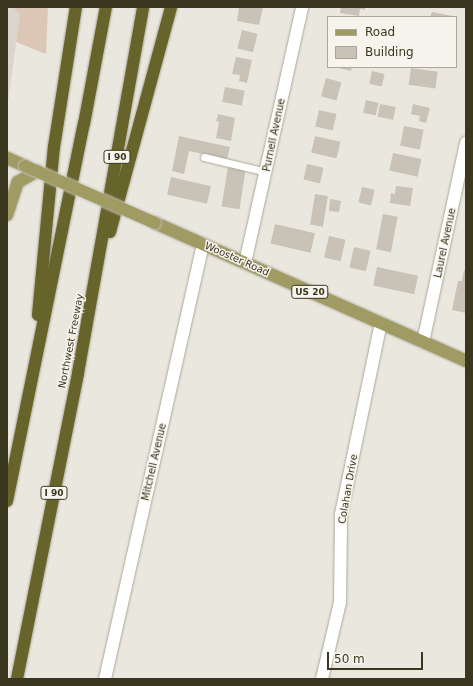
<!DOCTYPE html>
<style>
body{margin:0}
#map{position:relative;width:473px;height:686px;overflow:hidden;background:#eae7de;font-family:"DejaVu Sans",sans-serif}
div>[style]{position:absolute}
.built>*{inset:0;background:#dad6cc}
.green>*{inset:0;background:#dcc7b6}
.building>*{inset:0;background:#c8c3b6;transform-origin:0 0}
.roads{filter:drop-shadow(0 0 1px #aba899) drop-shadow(0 0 1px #aba899)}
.service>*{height:7px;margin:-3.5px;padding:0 3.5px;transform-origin:3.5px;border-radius:3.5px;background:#fff}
.minor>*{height:12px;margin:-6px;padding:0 6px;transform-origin:6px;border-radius:6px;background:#fff}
.primary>*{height:12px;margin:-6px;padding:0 6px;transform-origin:6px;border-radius:6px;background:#a09b62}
.motorway>*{height:12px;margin:-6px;padding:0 6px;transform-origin:6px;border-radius:6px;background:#66642b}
.bridges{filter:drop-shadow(0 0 1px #c4c3bc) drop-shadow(0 0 1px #c4c3bc)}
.primary-bridge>*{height:12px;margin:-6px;padding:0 6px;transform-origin:6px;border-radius:6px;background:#a09b62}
span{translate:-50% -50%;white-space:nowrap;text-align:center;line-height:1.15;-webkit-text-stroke:3px #f7f4ee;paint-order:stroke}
.shield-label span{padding:1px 3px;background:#f7f4ee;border:1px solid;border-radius:3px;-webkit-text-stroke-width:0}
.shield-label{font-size:9px;color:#3a371f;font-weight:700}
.street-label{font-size:10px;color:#3a371f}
.frame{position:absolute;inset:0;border:8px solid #3a371f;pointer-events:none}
.legend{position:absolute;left:327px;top:16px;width:130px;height:52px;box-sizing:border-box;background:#f7f4ee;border:1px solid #aba89b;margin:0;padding:5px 7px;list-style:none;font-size:12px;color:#3a371f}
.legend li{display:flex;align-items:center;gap:8px;height:20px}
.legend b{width:20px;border:1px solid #aba89b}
.scale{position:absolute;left:327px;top:652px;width:96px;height:18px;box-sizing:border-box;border:2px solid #3a371f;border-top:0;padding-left:5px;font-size:12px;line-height:14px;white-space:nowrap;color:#3a371f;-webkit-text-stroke:3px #f7f4ee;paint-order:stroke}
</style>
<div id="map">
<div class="built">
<div style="clip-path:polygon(7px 7px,15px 7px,14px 9px,20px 14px,7px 109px)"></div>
</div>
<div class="green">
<div style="clip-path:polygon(15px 7px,48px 7px,46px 54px,16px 42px,20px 14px,14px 9px)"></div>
</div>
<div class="building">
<div style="clip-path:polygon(239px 7px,263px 7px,259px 25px,237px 21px)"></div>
<div style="clip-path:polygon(341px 7px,365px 7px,365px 10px,360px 9px,359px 16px,340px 13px)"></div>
<div style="clip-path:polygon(432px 12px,453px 16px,453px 17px,430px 17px)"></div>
<div style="left:242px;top:30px;width:16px;height:19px;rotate:14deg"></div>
<div style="clip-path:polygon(236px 57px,252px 60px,247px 83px,239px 81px,240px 75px,232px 74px)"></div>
<div style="clip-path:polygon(335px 67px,352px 67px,351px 71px)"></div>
<div style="left:411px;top:68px;width:27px;height:17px;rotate:8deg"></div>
<div style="left:372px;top:71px;width:13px;height:13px;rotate:13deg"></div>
<div style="left:326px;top:78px;width:16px;height:19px;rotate:15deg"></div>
<div style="left:225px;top:87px;width:20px;height:15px;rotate:11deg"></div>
<div style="left:366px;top:100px;width:13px;height:13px;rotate:13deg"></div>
<div style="left:380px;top:104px;width:16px;height:13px;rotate:11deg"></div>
<div style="clip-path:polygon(413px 104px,430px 108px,426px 123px,419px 121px,420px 116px,411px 114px)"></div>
<div style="left:319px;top:110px;width:18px;height:17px;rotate:13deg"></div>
<div style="clip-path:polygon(218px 114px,235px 118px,231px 141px,216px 138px,219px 122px,216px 121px)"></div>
<div style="left:404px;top:126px;width:20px;height:20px;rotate:11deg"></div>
<div style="clip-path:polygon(179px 136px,230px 147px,227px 159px,189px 151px,184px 174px,172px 171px)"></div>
<div style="left:315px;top:136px;width:26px;height:17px;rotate:13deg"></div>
<div style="left:393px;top:153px;width:29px;height:18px;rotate:12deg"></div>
<div style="left:307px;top:164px;width:17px;height:16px;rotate:13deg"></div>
<div style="left:228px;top:166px;width:18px;height:41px;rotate:9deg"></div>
<div style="left:171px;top:177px;width:41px;height:18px;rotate:13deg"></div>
<div style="clip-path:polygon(396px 186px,413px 188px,410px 206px,390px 203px,391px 193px,395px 194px)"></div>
<div style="left:362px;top:187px;width:13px;height:16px;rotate:13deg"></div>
<div style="left:315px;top:194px;width:13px;height:31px;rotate:9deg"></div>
<div style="clip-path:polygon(330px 199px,341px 201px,339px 212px,329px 211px)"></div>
<div style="left:383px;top:214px;width:15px;height:36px;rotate:11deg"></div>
<div style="left:275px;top:224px;width:41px;height:20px;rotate:13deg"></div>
<div style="left:329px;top:236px;width:17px;height:22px;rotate:13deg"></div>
<div style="left:354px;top:247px;width:17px;height:21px;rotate:13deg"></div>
<div style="left:377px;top:267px;width:42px;height:19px;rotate:12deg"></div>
<div style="clip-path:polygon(464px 270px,466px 271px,466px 313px,452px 310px,458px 281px,462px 281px)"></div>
</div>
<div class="roads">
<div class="service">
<div style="left:204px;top:157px;width:65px;rotate:13.4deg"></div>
</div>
<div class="minor">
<div style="left:245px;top:263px;width:262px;rotate:-77.4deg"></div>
<div style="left:423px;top:342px;width:204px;rotate:-77.8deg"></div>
<div style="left:105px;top:679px;width:446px;rotate:-77.3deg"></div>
<div style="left:322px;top:679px;width:79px;rotate:-76.8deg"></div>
<div style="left:340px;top:602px;width:88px;rotate:-89.3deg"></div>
<div style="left:341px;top:514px;width:195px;rotate:-78.2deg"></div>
</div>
<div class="primary">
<div style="left:7px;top:158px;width:20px;rotate:24deg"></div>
<div style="left:7px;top:215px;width:35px;rotate:-72deg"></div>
<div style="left:18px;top:182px;width:22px;rotate:-30deg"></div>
<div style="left:155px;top:223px;width:340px;rotate:23.9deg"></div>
</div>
<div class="motorway">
<div style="left:110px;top:232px;width:233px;rotate:-74.8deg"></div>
<div style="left:38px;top:315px;width:169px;rotate:-84.6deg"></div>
<div style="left:54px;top:147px;width:142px;rotate:-81.1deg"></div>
<div style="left:7px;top:501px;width:385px;rotate:-78.5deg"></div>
<div style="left:84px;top:124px;width:119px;rotate:-79.4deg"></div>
<div style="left:17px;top:679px;width:312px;rotate:-78.7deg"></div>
<div style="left:78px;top:373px;width:372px;rotate:-79.9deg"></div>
</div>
</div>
<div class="bridges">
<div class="primary-bridge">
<div style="left:25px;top:166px;width:142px;rotate:23.7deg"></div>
</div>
</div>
<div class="shield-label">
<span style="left:117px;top:157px">I 90</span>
<span style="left:310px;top:292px">US 20</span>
<span style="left:54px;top:493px">I 90</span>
</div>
<div class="street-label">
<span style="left:274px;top:135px;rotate:-78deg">Purnell Avenue</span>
<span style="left:445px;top:243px;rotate:-78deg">Laurel Avenue</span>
<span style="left:237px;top:259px;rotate:24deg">Wooster Road</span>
<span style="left:71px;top:341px;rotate:-79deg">Northwest Freeway</span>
<span style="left:154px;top:462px;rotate:-77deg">Mitchell Avenue</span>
<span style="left:348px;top:489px;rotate:-80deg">Colahan Drive</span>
</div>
<div class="frame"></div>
<ul class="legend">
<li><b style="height:5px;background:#a09b62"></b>Road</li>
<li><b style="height:11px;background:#c8c3b6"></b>Building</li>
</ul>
<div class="scale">50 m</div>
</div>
